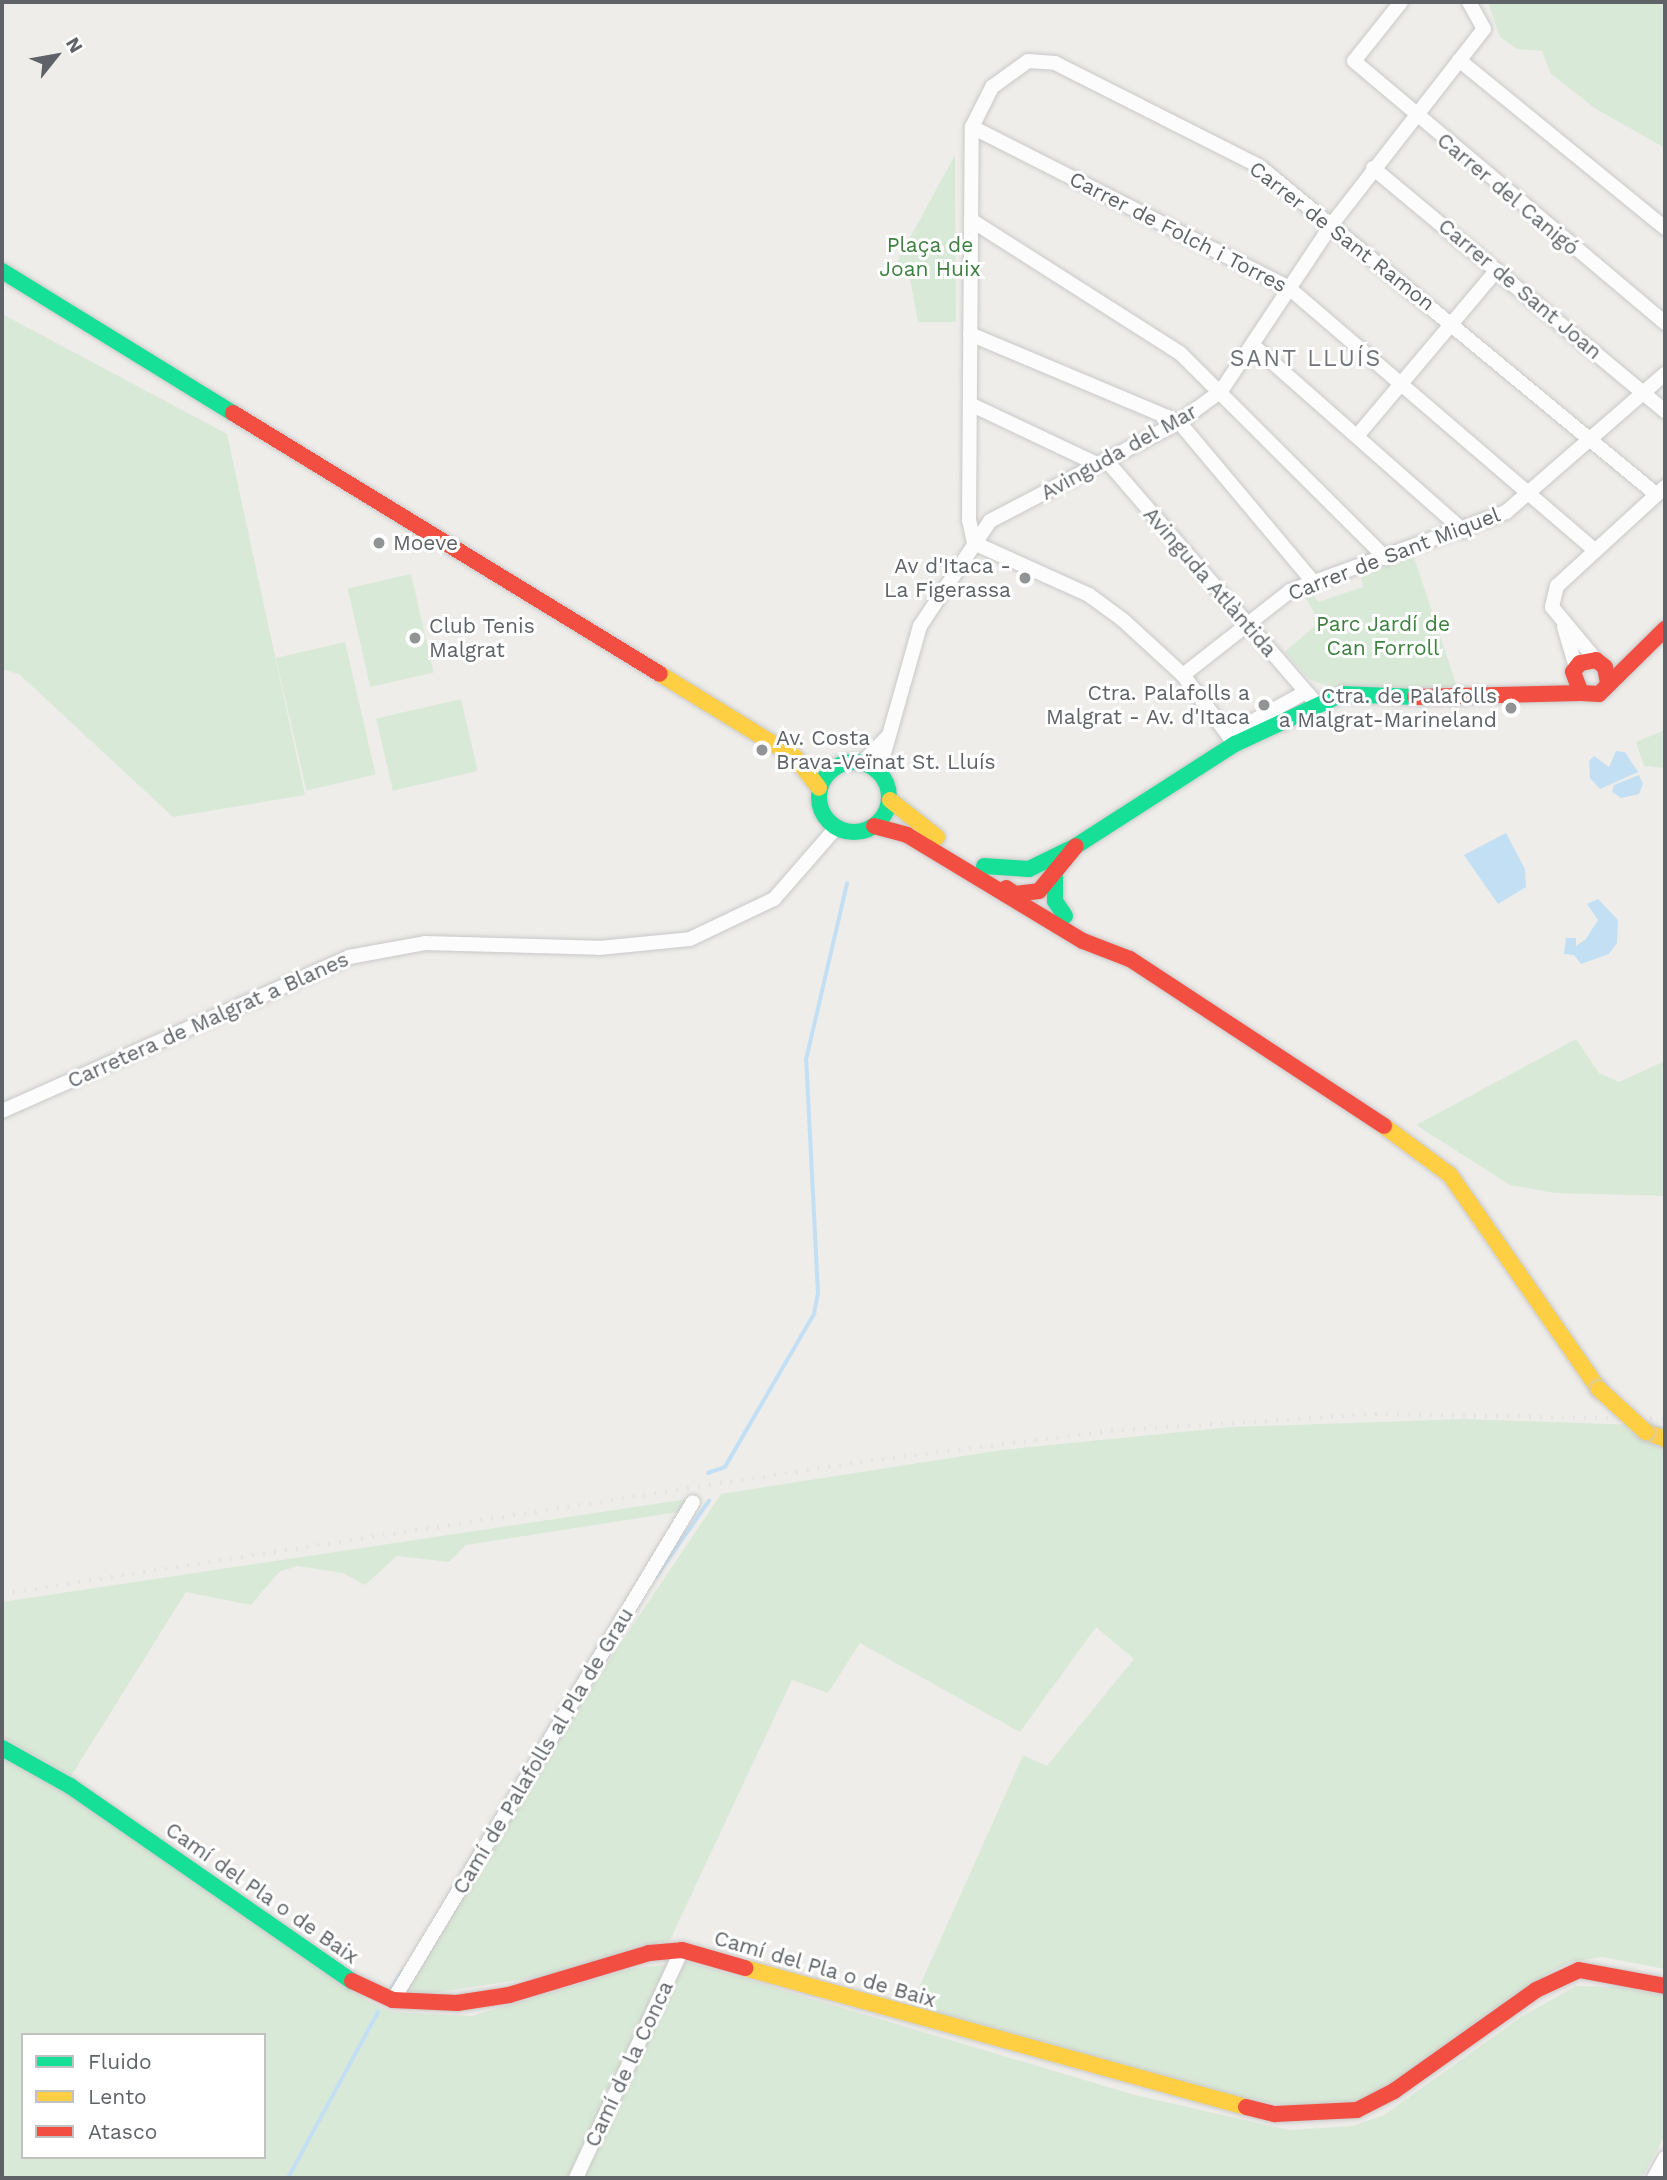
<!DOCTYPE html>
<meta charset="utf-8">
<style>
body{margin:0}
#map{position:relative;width:1667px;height:2180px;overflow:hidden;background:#eeedea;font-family:"Work Sans",sans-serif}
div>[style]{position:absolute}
.green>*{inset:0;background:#d9e9d7;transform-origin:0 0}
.water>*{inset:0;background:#c3dff4}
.stream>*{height:3.5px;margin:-1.75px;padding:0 1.75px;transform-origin:1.75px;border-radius:1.75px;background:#c3dff4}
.roads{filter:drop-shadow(0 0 2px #c9c9c9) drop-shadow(0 0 2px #c9c9c9)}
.street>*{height:14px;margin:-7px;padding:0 7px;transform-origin:7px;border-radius:7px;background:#fcfcfc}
.fast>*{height:16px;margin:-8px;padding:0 8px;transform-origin:8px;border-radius:8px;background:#16e098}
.fast>.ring{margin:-8px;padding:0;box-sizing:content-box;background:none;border:16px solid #16e098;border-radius:50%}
.slow>*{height:16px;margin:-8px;padding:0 8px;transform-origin:8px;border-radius:8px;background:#ffcf43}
.jam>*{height:16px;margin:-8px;padding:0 8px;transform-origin:8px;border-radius:8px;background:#f24e42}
.rail>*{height:3.5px;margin-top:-1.75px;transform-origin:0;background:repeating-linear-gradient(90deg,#e3e4e3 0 2px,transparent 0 11px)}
.bridges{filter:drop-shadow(0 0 2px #cbcbcb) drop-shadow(0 0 2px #cbcbcb)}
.slow-bridge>*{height:16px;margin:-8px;padding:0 8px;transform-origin:8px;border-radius:8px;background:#ffcf43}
.dots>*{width:19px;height:19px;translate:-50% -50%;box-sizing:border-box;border:4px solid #fff;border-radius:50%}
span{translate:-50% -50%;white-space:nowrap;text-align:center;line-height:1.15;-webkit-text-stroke:6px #fff;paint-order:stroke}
.street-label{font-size:21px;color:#5f6367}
.park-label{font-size:21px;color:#3d8040}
.poi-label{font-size:21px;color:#5f6367}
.left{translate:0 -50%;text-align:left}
.right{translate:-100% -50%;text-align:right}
.neighbourhood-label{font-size:23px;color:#707478;letter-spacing:2px}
.frame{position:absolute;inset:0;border:4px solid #5f6367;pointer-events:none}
.legend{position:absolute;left:21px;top:2033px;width:245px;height:126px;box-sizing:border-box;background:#fff;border:2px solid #bfc1c2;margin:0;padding:9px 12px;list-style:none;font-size:21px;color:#5f6367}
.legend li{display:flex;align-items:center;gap:14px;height:35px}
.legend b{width:35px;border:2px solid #bfc1c2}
.north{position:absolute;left:21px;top:21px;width:70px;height:70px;-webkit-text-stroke:5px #fff;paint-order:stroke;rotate:59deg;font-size:19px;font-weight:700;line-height:28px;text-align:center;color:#5f6367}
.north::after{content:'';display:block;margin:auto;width:24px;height:32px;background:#5f6367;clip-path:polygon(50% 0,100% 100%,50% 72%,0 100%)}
</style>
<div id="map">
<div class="green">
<div style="clip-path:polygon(1488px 2px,1665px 2px,1665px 148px,1596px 109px,1551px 74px,1542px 51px,1517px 49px,1500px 37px)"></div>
<div style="clip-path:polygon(955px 155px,956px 322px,918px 322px,909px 273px,894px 267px)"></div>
<div style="clip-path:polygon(2px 314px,227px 434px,305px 795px,173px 817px,19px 674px,2px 669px)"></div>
<div style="clip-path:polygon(1414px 557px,1458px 690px,1335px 688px,1310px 680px,1285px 652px,1319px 622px,1305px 596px,1313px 593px,1318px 602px,1363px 587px,1361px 576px)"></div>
<div style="left:411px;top:574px;width:101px;height:65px;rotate:77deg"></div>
<div style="left:345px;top:642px;width:136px;height:71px;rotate:77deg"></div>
<div style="left:461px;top:699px;width:74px;height:87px;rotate:77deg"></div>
<div style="clip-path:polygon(1665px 730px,1665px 768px,1644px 766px,1636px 742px)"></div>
<div style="clip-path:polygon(1576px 1039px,1599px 1073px,1619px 1082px,1665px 1061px,1665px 1196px,1555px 1193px,1510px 1185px,1416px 1125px)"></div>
<div style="clip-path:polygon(1464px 1419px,1665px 1426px,1665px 1969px,1602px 1957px,1571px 1962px,1546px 1974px,1420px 2068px,1362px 2101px,1314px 2108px,1241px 2099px,909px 2010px,1023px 1755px,1047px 1766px,1134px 1659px,1096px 1627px,1020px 1732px,860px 1643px,828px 1693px,792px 1680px,670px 1940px,544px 1976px,426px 1994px,404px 1993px,545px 1756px,721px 1494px,1002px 1450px,1232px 1427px)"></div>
<div style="clip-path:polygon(688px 1499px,685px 1511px,466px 1545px,449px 1562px,397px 1556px,365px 1585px,343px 1573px,297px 1566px,279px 1572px,251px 1605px,186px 1592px,71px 1776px,2px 1737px,2px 1602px)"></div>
<div style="clip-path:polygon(evenodd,2px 1754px,66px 1790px,369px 2002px,392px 2012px,472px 2016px,629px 1969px,688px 1962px,1135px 2095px,1289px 2130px,1352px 2126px,1384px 2115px,1521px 2017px,1576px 1986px,1620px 1987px,1665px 1995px,1665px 2135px,1642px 2178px,2px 2178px,2px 1754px,23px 2035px,264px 2035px,264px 2157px,23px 2157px,23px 2035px)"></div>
</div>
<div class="water">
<div style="clip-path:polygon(1616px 751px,1625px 752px,1638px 772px,1600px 789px,1590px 778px,1589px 761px,1594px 756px,1609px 767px)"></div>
<div style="clip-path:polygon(1639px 775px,1643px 784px,1639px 794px,1621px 798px,1612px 792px,1614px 785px)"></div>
<div style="clip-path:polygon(1506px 833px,1525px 869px,1526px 887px,1498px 904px,1464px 855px)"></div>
<div style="clip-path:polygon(1598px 899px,1618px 920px,1617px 943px,1609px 954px,1581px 964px,1574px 955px,1564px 954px,1566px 938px,1576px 938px,1576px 946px,1586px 939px,1598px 920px,1587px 904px)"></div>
</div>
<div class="stream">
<div style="left:708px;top:1473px;width:18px;rotate:-19deg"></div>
<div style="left:725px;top:1467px;width:177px;rotate:-59.8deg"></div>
<div style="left:814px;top:1314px;width:21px;rotate:-79deg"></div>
<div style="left:818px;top:1293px;width:233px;rotate:-92.9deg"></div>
<div style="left:806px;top:1060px;width:181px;rotate:-76.9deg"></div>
<div style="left:656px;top:1577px;width:93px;rotate:-55.1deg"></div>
<div style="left:391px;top:1989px;width:20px;rotate:-57deg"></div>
<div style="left:288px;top:2178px;width:189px;rotate:-61.5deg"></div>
</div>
<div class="roads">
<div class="street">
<div style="left:1401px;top:2px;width:75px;rotate:128.5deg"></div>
<div style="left:1354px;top:61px;width:407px;rotate:40.1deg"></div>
<div style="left:1459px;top:60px;width:266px;rotate:39.2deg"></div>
<div style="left:972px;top:127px;width:356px;rotate:26.9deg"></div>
<div style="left:1289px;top:288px;width:401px;rotate:40.6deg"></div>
<div style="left:1373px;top:168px;width:380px;rotate:39.8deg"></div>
<div style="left:971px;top:220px;width:248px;rotate:32.5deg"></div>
<div style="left:1180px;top:353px;width:291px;rotate:44.9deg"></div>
<div style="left:970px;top:334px;width:227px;rotate:22.8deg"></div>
<div style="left:1179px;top:422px;width:210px;rotate:50deg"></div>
<div style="left:1254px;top:346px;width:280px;rotate:41.4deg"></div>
<div style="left:970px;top:404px;width:140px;rotate:25.3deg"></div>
<div style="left:1357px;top:436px;width:217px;rotate:-49.9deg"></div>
<div style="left:1106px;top:460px;width:321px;rotate:49.2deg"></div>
<div style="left:974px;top:543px;width:24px;rotate:-102deg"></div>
<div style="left:969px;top:520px;width:393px;rotate:-89.6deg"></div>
<div style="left:972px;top:127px;width:45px;rotate:-63.4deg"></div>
<div style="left:992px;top:87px;width:44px;rotate:-35.8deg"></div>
<div style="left:1028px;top:61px;width:27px;rotate:4deg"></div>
<div style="left:1055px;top:63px;width:229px;rotate:26.8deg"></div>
<div style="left:1259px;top:166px;width:516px;rotate:39.58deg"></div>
<div style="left:974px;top:543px;width:126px;rotate:24.3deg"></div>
<div style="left:1089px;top:595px;width:42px;rotate:36.3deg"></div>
<div style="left:1123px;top:620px;width:81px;rotate:42.5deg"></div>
<div style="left:1183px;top:675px;width:86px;rotate:53deg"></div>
<div style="left:1564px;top:627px;width:42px;rotate:73.3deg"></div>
<div style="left:1596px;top:660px;width:69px;rotate:-129.7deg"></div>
<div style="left:1552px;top:607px;width:22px;rotate:-77deg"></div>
<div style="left:1557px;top:586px;width:147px;rotate:-42.5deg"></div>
<div style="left:1183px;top:675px;width:136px;rotate:-38.1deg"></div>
<div style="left:1290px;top:591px;width:230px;rotate:-20.1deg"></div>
<div style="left:1506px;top:512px;width:211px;rotate:-41deg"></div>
<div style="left:1228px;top:735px;width:89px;rotate:-28.9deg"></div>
<div style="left:863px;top:762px;width:35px;rotate:-46deg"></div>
<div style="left:879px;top:771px;width:151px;rotate:-74.2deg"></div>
<div style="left:920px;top:626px;width:126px;rotate:-56.3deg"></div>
<div style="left:990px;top:521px;width:213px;rotate:-27.6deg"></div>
<div style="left:1179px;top:422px;width:52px;rotate:-36.4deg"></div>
<div style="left:1221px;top:391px;width:201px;rotate:-56.4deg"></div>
<div style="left:1332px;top:224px;width:247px;rotate:-52.1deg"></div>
<div style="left:1484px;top:29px;width:31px;rotate:-119deg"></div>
<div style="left:2px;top:1111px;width:380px;rotate:-23.9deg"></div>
<div style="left:349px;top:957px;width:77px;rotate:-10.4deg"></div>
<div style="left:425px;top:943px;width:174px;rotate:1.6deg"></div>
<div style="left:599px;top:948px;width:91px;rotate:-5.6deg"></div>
<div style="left:690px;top:939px;width:93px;rotate:-25.5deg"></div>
<div style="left:774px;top:899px;width:94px;rotate:-48.9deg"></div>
<div style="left:393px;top:2000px;width:581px;rotate:-58.93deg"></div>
<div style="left:576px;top:2178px;width:251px;rotate:-65.1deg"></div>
<div style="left:1654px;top:2178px;width:23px;rotate:-61deg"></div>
</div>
<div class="fast">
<div style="left:2px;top:271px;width:271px;rotate:31.6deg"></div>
<div class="ring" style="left:819px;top:762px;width:54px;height:54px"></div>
<div style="left:984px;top:866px;width:45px;rotate:3.8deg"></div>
<div style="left:1029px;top:869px;width:52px;rotate:-26.1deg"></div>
<div style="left:1076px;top:846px;width:189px;rotate:-32.7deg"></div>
<div style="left:1235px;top:744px;width:118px;rotate:-25deg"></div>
<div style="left:1342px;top:694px;width:73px;rotate:2.4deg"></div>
<div style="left:1055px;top:876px;width:25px;rotate:90deg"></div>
<div style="left:1055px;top:901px;width:18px;rotate:56deg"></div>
<div style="left:2px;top:1748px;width:78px;rotate:29.2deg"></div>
<div style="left:70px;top:1786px;width:343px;rotate:34.7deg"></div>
</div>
<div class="slow">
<div style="left:660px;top:674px;width:158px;rotate:31.6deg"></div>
<div style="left:795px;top:757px;width:39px;rotate:52deg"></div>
<div style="left:890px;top:800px;width:60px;rotate:38.2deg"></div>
<div style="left:1384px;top:1126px;width:82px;rotate:36.6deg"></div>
<div style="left:1450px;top:1175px;width:261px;rotate:55.2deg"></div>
<div style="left:1646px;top:1432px;width:20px;rotate:20deg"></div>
<div style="left:745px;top:1968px;width:520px;rotate:15.51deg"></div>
</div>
<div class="jam">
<div style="left:233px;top:413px;width:500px;rotate:31.43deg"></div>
<div style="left:1608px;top:683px;width:16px;rotate:-101deg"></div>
<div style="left:1605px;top:667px;width:11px;rotate:-142deg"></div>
<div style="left:1596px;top:660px;width:16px;rotate:169deg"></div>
<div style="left:1580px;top:663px;width:11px;rotate:128deg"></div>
<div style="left:1573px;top:672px;width:22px;rotate:69deg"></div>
<div style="left:1581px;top:693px;width:18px;rotate:3deg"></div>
<div style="left:1599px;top:694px;width:93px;rotate:-44.6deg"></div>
<div style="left:1415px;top:697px;width:166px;rotate:-1.4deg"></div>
<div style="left:874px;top:826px;width:34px;rotate:15deg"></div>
<div style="left:907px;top:835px;width:205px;rotate:31.1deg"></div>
<div style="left:1083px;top:941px;width:50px;rotate:21deg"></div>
<div style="left:1130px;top:959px;width:304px;rotate:33.3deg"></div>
<div style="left:1006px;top:888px;width:11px;rotate:34deg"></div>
<div style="left:1015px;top:894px;width:24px;rotate:-7deg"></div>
<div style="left:1039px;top:891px;width:58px;rotate:-50.6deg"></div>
<div style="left:352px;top:1981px;width:45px;rotate:24.9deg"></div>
<div style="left:393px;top:2000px;width:64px;rotate:2.7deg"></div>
<div style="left:457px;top:2003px;width:53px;rotate:-8.7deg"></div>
<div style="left:509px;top:1995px;width:146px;rotate:-16.7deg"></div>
<div style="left:649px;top:1953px;width:33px;rotate:-5deg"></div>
<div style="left:682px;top:1950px;width:66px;rotate:15.9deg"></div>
<div style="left:1246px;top:2107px;width:30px;rotate:14deg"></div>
<div style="left:1275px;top:2114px;width:82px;rotate:-2.8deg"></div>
<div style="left:1357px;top:2110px;width:42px;rotate:-27.2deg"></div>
<div style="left:1394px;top:2091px;width:174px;rotate:-35.4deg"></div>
<div style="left:1536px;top:1990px;width:47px;rotate:-24.9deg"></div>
<div style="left:1579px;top:1970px;width:87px;rotate:10.5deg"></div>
</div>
</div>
<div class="rail">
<div style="left:2px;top:1594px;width:868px;rotate:-8.75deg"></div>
<div style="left:860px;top:1462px;width:264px;rotate:-7deg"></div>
<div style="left:1122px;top:1430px;width:254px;rotate:-3.6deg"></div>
<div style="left:1375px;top:1414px;width:290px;rotate:1deg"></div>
</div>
<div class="bridges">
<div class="slow-bridge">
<div style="left:1599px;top:1389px;width:64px;rotate:42.5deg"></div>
</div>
</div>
<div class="dots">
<div style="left:379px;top:543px;background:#919395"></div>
<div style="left:1025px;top:578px;background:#919395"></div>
<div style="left:415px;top:638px;background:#919395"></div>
<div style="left:1264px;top:705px;background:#919395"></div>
<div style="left:1511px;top:708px;background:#919395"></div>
<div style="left:762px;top:750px;background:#919395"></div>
</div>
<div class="street-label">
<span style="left:1508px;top:194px;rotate:40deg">Carrer del Canigó</span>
<span style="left:1178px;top:232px;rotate:27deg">Carrer de Folch i Torres</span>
<span style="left:1342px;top:236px;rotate:38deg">Carrer de Sant Ramon</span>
<span style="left:1520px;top:289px;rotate:40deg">Carrer de Sant Joan</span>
<span style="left:1119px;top:452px;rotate:-29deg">Avinguda del Mar</span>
<span style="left:1394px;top:554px;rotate:-21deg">Carrer de Sant Miquel</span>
<span style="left:1210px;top:582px;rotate:49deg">Avinguda Atlàntida</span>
<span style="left:208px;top:1020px;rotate:-24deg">Carretera de Malgrat a Blanes</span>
<span style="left:543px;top:1751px;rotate:-59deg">Camí de Palafolls al Pla de Grau</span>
<span style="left:262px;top:1893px;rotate:35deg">Camí del Pla o de Baix</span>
<span style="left:825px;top:1969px;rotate:16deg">Camí del Pla o de Baix</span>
<span style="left:629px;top:2064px;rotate:-65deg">Camí de la Conca</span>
</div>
<div class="park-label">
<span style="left:930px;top:257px">Plaça de<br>Joan Huix</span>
<span style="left:1383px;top:636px">Parc Jardí de<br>Can Forroll</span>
</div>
<div class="poi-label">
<span class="left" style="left:393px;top:543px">Moeve</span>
<span class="right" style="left:1011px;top:578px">Av d'Itaca -<br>La Figerassa</span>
<span class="left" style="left:429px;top:638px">Club Tenis<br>Malgrat</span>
<span class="right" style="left:1250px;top:705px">Ctra. Palafolls a<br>Malgrat - Av. d'Itaca</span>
<span class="right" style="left:1497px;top:708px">Ctra. de Palafolls<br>a Malgrat-Marineland</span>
<span class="left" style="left:776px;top:750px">Av. Costa<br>Brava-Veïnat St. Lluís</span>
</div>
<div class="neighbourhood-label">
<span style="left:1306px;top:359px">SANT LLUÍS</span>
</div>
<div class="frame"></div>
<ul class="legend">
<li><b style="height:9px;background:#16e098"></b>Fluido</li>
<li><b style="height:9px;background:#ffcf43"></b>Lento</li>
<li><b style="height:9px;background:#f24e42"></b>Atasco</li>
</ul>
<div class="north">N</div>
</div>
